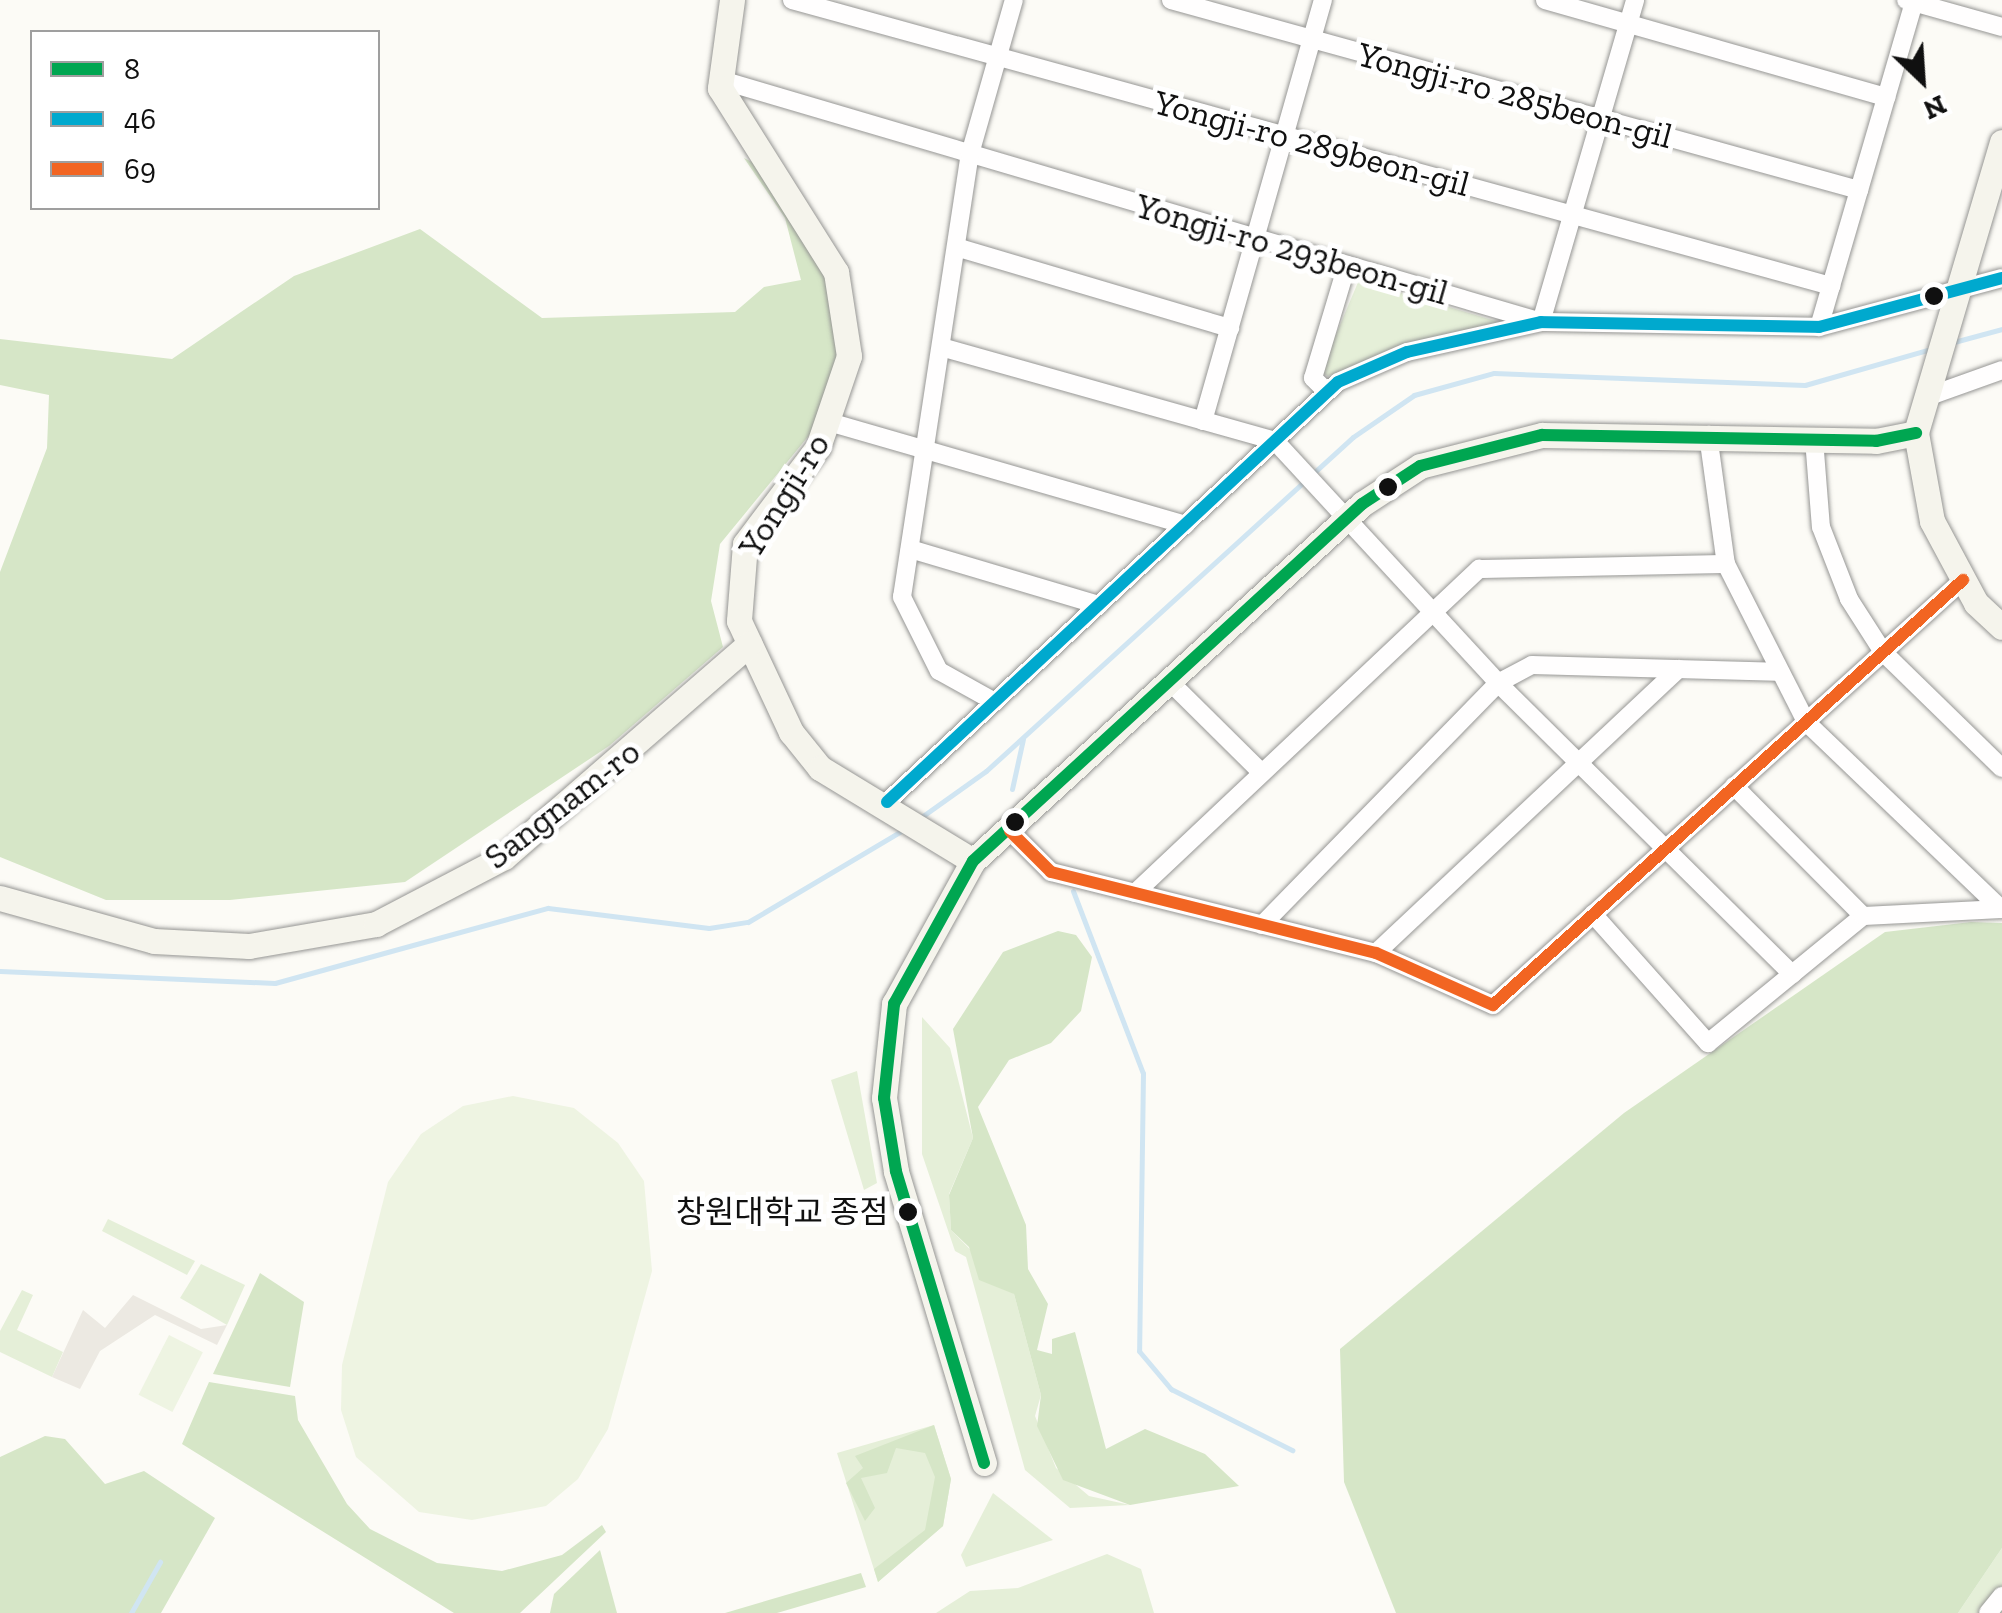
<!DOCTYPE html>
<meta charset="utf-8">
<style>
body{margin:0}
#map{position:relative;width:2002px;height:1613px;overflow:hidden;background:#fcfbf6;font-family:"Zilla Slab","Noto Sans KR",serif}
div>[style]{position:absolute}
.green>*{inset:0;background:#e5efd8}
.forest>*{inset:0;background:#d6e6c7}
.pitch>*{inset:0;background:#eef4e2;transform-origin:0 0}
.plaza>*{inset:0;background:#ece9e2}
.stream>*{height:5px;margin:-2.5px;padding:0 2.5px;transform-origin:2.5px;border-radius:2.5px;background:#d0e5f2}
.roads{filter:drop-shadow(0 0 2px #969694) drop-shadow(0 0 2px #969694)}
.street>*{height:18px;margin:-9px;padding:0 9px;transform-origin:9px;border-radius:9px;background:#fffefe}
.secondary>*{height:25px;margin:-12.5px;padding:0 12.5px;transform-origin:12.5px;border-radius:12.5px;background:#f5f4ec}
.bus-1>*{height:12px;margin:-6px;padding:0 6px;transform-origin:6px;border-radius:6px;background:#00a651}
.bus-2>*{height:12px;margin:-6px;padding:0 6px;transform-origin:6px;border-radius:6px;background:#00a9ce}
.bus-3>*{height:12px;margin:-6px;padding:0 6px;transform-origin:6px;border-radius:6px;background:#f26522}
.dots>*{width:28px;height:28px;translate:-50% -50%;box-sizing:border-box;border:5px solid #fff;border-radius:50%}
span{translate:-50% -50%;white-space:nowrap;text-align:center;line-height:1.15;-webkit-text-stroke:10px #fff;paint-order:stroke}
.bus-label{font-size:32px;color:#101010}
.right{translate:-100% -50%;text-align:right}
.street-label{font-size:35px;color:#101010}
.legend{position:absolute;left:30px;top:30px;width:350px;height:180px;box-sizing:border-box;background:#fff;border:2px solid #9f9f9f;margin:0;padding:12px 18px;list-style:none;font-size:30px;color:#101010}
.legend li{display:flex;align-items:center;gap:20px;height:50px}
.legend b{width:50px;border:2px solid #9f9f9f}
.north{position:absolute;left:1872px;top:30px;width:100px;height:100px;-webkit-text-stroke:8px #fff;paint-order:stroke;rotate:155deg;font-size:28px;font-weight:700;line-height:40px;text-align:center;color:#101010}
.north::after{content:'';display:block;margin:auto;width:35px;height:45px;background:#101010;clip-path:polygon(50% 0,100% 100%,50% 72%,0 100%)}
</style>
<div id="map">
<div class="green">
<div style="clip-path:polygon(1359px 280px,1499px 322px,1328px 376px,1320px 372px)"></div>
<div style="clip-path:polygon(922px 1017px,950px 1048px,973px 1138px,949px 1194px,951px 1230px,1014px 1294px,1041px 1395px,1035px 1416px,1056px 1468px,1089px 1496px,1130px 1505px,1070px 1508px,1025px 1470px,966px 1257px,955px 1251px,922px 1154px)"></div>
<div style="clip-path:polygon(857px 1071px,877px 1183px,864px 1190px,831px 1080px)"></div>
<div style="clip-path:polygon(108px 1219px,195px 1261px,187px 1275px,102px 1231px)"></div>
<div style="clip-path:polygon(201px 1264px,245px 1285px,227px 1325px,180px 1298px)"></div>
<div style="clip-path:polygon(22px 1290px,33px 1295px,17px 1330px,63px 1352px,52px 1377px,0 1352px,0 1331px)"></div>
<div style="clip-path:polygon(934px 1425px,951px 1479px,943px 1526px,878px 1582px,837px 1453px)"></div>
<div style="clip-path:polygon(993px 1493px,1053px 1540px,966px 1567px,961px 1555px)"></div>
<div style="clip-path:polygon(2002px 1548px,2002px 1613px,1958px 1613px)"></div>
<div style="clip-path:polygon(1107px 1554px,1141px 1569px,1154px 1613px,936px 1613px,970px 1591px,1018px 1588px)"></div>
</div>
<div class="forest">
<div style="clip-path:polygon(744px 158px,764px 168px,836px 298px,840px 356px,811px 433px,720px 544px,711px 601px,723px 647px,609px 746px,405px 882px,230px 900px,106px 900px,0 857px,0 572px,47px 448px,49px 395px,0 385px,0 339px,172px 359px,294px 276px,420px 229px,542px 318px,735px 312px,764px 287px,801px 280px,785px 218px)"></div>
<div style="clip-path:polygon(1971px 922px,2002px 923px,2002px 1548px,1958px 1613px,1396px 1613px,1344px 1482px,1340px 1349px,1624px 1113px,1885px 932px)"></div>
<div style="clip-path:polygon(1058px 931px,1076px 935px,1092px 957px,1081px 1011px,1051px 1043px,1009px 1060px,978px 1107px,1026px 1225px,1028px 1269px,1048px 1304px,1037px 1350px,1052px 1354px,1052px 1339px,1075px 1332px,1106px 1449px,1145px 1429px,1205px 1454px,1239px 1486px,1130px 1505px,1063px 1480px,1037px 1426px,1041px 1395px,1014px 1294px,979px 1280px,969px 1247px,951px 1230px,949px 1195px,973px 1138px,953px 1029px,1003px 952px)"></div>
<div style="clip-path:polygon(260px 1273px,304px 1302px,290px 1387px,213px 1374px)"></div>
<div style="clip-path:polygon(209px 1382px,295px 1396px,298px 1420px,347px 1504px,370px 1529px,437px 1563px,502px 1571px,562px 1555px,602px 1525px,606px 1532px,520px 1613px,454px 1613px,182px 1444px)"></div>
<div style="clip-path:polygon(934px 1425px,951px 1479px,943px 1526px,878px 1582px,874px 1569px,925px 1530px,935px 1477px,925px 1453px,896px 1448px,887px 1473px,861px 1478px,875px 1508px,865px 1521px,846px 1483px,863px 1468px,855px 1456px)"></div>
<div style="clip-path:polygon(45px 1436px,65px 1439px,105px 1484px,144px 1471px,215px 1518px,161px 1613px,0 1613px,0 1457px)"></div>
<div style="clip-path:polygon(600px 1550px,617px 1613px,550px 1613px,554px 1594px)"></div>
<div style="clip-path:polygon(861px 1573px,866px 1587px,777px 1613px,725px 1613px)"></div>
</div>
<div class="pitch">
<div style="clip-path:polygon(513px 1096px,574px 1108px,618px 1143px,644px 1181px,652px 1271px,608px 1429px,578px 1479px,546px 1506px,472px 1520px,419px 1512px,356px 1457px,341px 1410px,342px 1365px,388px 1182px,421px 1134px,463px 1106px)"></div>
<div style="left:169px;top:1335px;width:38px;height:67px;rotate:27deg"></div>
</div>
<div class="plaza">
<div style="clip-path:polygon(133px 1295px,201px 1329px,227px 1325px,217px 1345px,155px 1315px,100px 1351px,80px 1389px,52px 1377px,83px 1310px,105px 1328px)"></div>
</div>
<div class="stream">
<div style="left:1954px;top:342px;width:50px;rotate:-15.2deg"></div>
<div style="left:1012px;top:789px;width:51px;rotate:-77.6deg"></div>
<div style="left:920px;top:818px;width:81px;rotate:-35.5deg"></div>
<div style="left:986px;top:771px;width:496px;rotate:-42.3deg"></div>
<div style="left:1353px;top:437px;width:74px;rotate:-34.5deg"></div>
<div style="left:1414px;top:395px;width:83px;rotate:-15.4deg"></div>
<div style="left:1494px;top:373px;width:311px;rotate:2.2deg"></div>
<div style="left:1805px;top:385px;width:134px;rotate:-16deg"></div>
<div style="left:1073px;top:891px;width:195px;rotate:69deg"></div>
<div style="left:1143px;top:1073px;width:278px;rotate:90.8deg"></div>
<div style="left:1139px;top:1351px;width:50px;rotate:49.9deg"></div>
<div style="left:1171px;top:1389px;width:136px;rotate:26.8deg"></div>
<div style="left:0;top:971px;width:275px;rotate:2.5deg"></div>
<div style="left:275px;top:983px;width:283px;rotate:-15.4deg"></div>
<div style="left:548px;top:908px;width:162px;rotate:7.1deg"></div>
<div style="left:709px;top:928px;width:39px;rotate:-9deg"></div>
<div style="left:748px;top:922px;width:180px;rotate:-30.7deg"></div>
<div style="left:131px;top:1613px;width:59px;rotate:-60.4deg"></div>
</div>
<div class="roads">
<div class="street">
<div style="left:792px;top:0;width:1078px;rotate:15.39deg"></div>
<div style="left:1171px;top:0;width:714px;rotate:15.44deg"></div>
<div style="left:1545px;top:0;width:355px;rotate:15.9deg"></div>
<div style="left:1906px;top:0;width:100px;rotate:15.7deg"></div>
<div style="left:721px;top:80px;width:855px;rotate:16.44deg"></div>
<div style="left:1541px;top:322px;width:335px;rotate:-73.7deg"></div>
<div style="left:956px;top:247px;width:286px;rotate:16.5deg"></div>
<div style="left:1819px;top:327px;width:339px;rotate:-73.7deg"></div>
<div style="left:941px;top:347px;width:347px;rotate:15.7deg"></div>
<div style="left:1275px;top:441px;width:329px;rotate:47.3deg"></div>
<div style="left:1498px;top:683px;width:414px;rotate:44.7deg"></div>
<div style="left:1327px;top:392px;width:20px;rotate:-135deg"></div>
<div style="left:1313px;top:378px;width:118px;rotate:-73.3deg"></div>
<div style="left:1924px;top:398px;width:83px;rotate:-19.7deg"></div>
<div style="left:1203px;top:421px;width:438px;rotate:-74.1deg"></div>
<div style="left:829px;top:422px;width:371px;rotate:16.1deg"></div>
<div style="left:1708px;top:435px;width:130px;rotate:82.1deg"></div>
<div style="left:1726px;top:564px;width:177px;rotate:63.1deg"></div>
<div style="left:1806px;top:722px;width:270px;rotate:43.8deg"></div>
<div style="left:1814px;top:439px;width:88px;rotate:85.5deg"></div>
<div style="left:1821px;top:527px;width:77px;rotate:68.7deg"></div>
<div style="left:1849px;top:599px;width:63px;rotate:57.3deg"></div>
<div style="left:1883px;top:652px;width:166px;rotate:44.3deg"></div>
<div style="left:910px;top:549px;width:197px;rotate:16.5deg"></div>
<div style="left:1171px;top:683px;width:127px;rotate:44.7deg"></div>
<div style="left:995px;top:702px;width:64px;rotate:-151deg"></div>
<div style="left:939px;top:671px;width:83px;rotate:-116.6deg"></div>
<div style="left:902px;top:597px;width:448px;rotate:-81.3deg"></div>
<div style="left:970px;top:154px;width:160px;rotate:-74.1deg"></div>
<div style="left:1734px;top:786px;width:183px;rotate:45.2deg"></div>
<div style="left:887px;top:802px;width:616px;rotate:-42.96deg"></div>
<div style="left:1338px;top:382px;width:75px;rotate:-23.5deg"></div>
<div style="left:1407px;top:352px;width:137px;rotate:-12.6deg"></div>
<div style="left:1541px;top:322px;width:278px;rotate:1deg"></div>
<div style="left:1819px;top:327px;width:189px;rotate:-15deg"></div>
<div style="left:1010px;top:831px;width:58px;rotate:45deg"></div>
<div style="left:1051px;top:872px;width:335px;rotate:14deg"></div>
<div style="left:1376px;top:953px;width:128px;rotate:24deg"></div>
<div style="left:1493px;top:1005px;width:634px;rotate:-42.12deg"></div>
<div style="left:1135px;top:893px;width:473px;rotate:-43.3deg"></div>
<div style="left:1479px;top:569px;width:247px;rotate:-1.2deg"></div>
<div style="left:1593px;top:914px;width:173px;rotate:48.3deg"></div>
<div style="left:1708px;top:1043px;width:200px;rotate:-39.3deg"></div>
<div style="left:1863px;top:916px;width:139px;rotate:-2.9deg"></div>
<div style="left:1262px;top:925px;width:338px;rotate:-45.7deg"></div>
<div style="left:1498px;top:683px;width:38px;rotate:-28deg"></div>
<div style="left:1532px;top:665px;width:244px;rotate:1.6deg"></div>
<div style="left:1376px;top:953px;width:415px;rotate:-43.2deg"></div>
<div style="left:1988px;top:1613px;width:22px;rotate:-51deg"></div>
</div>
<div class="secondary">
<div style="left:732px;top:0;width:89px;rotate:97.8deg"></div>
<div style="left:720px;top:88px;width:218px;rotate:57.8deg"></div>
<div style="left:836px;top:272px;width:85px;rotate:81.2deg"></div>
<div style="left:849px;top:356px;width:96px;rotate:108.8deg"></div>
<div style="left:818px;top:447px;width:121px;rotate:127deg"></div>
<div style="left:745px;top:544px;width:77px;rotate:94.5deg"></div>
<div style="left:739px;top:621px;width:123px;rotate:64.9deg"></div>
<div style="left:791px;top:732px;width:46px;rotate:51.1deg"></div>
<div style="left:820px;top:768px;width:179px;rotate:31.3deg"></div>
<div style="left:2002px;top:142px;width:303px;rotate:106.5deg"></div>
<div style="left:1916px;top:433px;width:89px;rotate:79.7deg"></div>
<div style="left:1932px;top:521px;width:93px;rotate:61.8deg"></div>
<div style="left:1976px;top:603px;width:35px;rotate:43deg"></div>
<div style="left:0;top:898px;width:160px;rotate:15.6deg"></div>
<div style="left:154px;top:941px;width:95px;rotate:3deg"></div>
<div style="left:249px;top:946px;width:129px;rotate:-9.8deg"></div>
<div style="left:376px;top:924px;width:144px;rotate:-27.6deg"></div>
<div style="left:504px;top:857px;width:325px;rotate:-41deg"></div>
<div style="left:984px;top:1463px;width:305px;rotate:-106.8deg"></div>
<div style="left:896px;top:1171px;width:74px;rotate:-99.3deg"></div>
<div style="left:884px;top:1098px;width:95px;rotate:-83.9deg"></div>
<div style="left:894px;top:1004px;width:163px;rotate:-61.1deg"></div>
<div style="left:973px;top:861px;width:528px;rotate:-42.54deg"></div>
<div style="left:1362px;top:504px;width:69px;rotate:-33.2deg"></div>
<div style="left:1420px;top:466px;width:126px;rotate:-14.3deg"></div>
<div style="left:1542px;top:435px;width:334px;rotate:1deg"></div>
<div style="left:1876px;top:441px;width:41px;rotate:-11.3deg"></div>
</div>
</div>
<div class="bus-1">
<div style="left:984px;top:1463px;width:305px;rotate:-106.8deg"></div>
<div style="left:896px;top:1171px;width:74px;rotate:-99.3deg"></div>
<div style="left:884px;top:1098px;width:95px;rotate:-83.9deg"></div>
<div style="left:894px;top:1004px;width:163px;rotate:-61.1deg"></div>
<div style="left:973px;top:861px;width:528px;rotate:-42.54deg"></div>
<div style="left:1362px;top:504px;width:69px;rotate:-33.2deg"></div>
<div style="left:1420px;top:466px;width:126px;rotate:-14.3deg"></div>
<div style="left:1542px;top:435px;width:334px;rotate:1deg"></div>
<div style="left:1876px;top:441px;width:41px;rotate:-11.3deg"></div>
</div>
<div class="bus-2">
<div style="left:887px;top:802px;width:616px;rotate:-42.96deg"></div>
<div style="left:1338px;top:382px;width:75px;rotate:-23.5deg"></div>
<div style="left:1407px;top:352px;width:137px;rotate:-12.6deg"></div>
<div style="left:1541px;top:322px;width:278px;rotate:1deg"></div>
<div style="left:1819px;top:327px;width:189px;rotate:-15deg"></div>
</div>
<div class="bus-3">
<div style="left:1010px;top:831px;width:58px;rotate:45deg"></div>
<div style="left:1051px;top:872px;width:335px;rotate:14deg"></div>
<div style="left:1376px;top:953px;width:128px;rotate:24deg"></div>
<div style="left:1493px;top:1005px;width:634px;rotate:-42.12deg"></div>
</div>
<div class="dots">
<div style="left:1934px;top:296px;background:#101010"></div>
<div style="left:1388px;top:487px;background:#101010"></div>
<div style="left:1015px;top:822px;background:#101010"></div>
<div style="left:908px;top:1212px;background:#101010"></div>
</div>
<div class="bus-label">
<span class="right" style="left:889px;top:1212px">창원대학교 종점</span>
</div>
<div class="street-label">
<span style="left:1515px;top:95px;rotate:15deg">Yongji-ro 285beon-gil</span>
<span style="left:1312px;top:143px;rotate:15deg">Yongji-ro 289beon-gil</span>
<span style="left:1292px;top:249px;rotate:16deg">Yongji-ro 293beon-gil</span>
<span style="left:784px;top:495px;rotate:-58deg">Yongji-ro</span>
<span style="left:562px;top:804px;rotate:-38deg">Sangnam-ro</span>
</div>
<ul class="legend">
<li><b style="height:12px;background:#00a651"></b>8</li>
<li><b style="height:12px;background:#00a9ce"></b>46</li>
<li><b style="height:12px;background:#f26522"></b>69</li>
</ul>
<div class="north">N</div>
</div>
